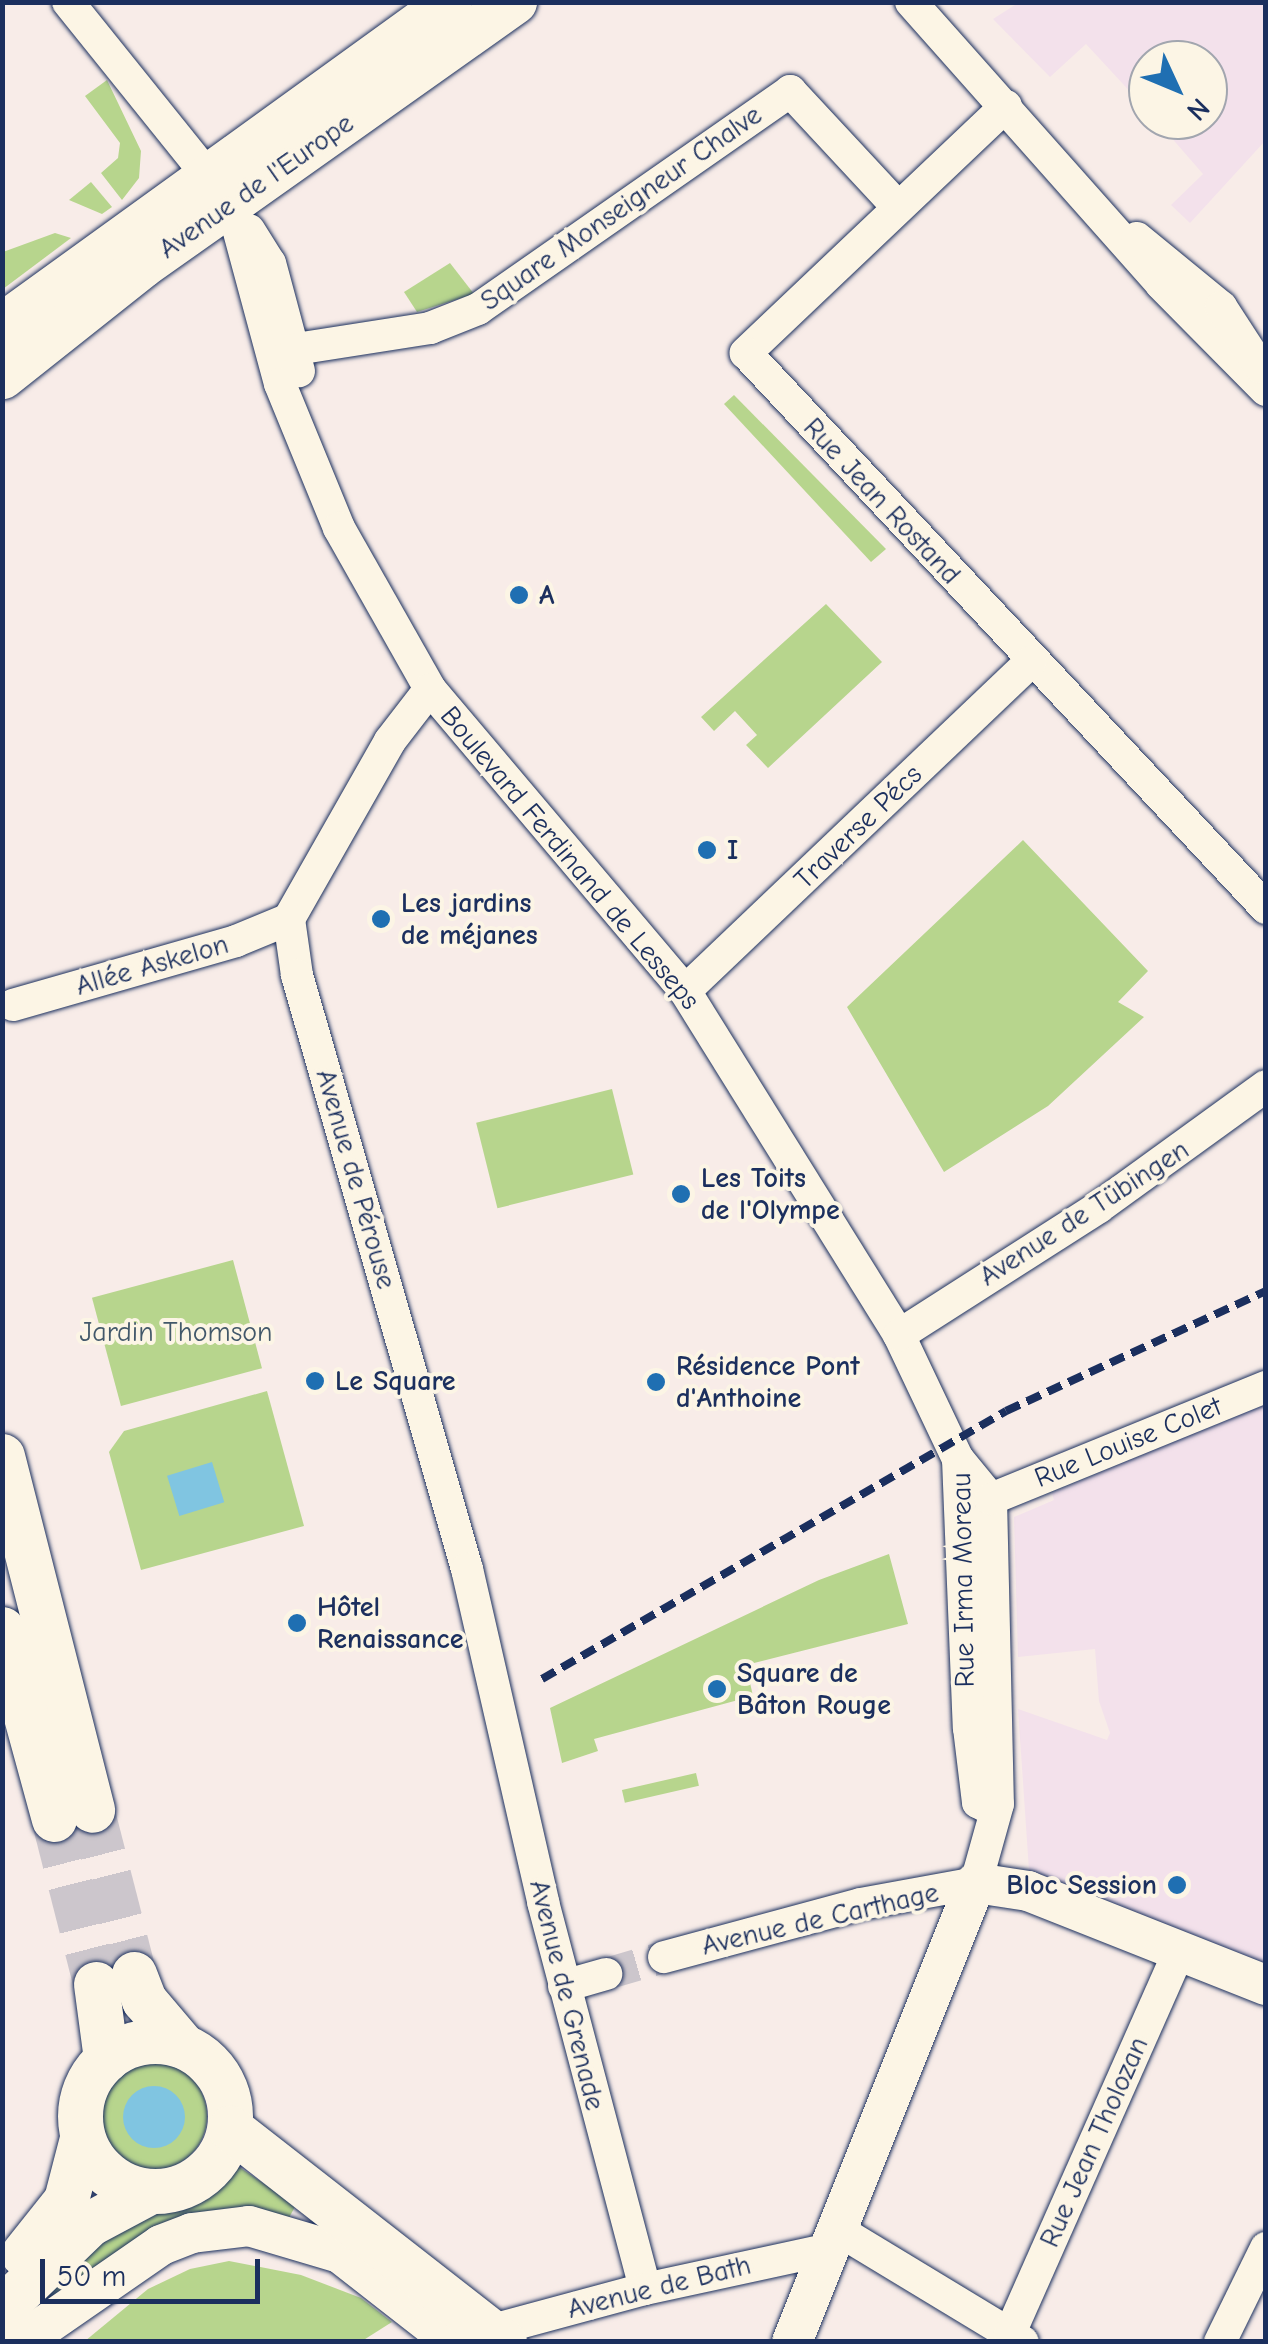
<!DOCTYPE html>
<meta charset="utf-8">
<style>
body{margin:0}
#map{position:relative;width:1268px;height:2344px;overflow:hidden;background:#f8ece8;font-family:"Comic Neue",sans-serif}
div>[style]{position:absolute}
.built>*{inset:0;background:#f3e1eb}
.green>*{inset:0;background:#b7d58d;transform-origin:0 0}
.round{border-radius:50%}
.water>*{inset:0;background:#80c5e1;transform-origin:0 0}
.minor-tunnel>*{height:32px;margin-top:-16px;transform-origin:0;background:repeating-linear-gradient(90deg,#ccc6cc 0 32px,transparent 0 48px)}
.secondary-tunnel>*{height:45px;margin-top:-22.5px;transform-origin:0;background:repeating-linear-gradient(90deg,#ccc6cc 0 45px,transparent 0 67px)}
.roads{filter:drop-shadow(0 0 2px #1b2f5e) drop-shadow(0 0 2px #1b2f5e)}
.minor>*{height:32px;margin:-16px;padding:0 16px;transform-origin:16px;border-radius:16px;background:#fcf5e5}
.tertiary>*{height:40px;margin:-20px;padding:0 20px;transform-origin:20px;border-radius:20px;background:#fcf5e5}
.secondary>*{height:45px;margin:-22.5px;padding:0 22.5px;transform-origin:22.5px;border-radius:22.5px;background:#fcf5e5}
.secondary>.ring{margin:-22.5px;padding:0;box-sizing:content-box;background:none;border:45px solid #fcf5e5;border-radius:50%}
.rail>*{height:8px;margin-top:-4px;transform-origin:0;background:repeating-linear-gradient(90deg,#1b2f5e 0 15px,transparent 0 23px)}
.dots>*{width:28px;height:28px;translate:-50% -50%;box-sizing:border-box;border:5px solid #fcf5e5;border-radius:50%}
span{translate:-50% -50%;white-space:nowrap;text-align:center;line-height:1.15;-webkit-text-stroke:8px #fcf5e5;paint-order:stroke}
.street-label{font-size:28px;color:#1b2f5e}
.poi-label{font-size:28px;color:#1b2f5e;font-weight:700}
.left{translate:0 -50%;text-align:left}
.right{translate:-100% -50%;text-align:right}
.park-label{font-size:28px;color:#42586a}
.frame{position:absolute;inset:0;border:5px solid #1b2f5e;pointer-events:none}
.north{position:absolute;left:1128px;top:40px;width:100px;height:100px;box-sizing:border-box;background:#fcf5e5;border:2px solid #a2a6af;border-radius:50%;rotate:134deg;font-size:28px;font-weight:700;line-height:40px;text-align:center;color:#1b2f5e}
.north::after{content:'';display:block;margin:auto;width:35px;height:45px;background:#1f6fb2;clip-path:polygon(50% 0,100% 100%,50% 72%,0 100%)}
.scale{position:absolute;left:40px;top:2259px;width:220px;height:45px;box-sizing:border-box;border:5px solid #1b2f5e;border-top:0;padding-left:12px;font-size:30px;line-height:35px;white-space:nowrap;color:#1b2f5e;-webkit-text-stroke:8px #fcf5e5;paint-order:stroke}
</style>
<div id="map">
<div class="built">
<div style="clip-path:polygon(1018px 3px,1265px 3px,1265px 141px,1190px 223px,1171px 205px,1203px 174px,1156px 120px,1208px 120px,1208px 60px,1148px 60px,1148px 111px,1086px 44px,1050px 77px,993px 19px)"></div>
<div style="clip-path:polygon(1265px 1402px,1266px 1956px,1258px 1969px,1029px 1870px,1018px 1709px,1107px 1740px,1110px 1733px,1099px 1701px,1095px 1649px,1018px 1657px,1014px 1517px,1054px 1500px,1052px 1493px)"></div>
</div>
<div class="green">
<div style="clip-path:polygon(107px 80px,141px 151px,139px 178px,122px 200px,101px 173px,118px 158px,120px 143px,85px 96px)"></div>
<div style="clip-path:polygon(91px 182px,112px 207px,102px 214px,69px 200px)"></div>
<div style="clip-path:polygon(55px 233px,71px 238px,3px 289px,3px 252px)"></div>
<div style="clip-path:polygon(450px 263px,474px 294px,417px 312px,404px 292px)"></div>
<div style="clip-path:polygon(734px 395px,886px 549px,871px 562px,724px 404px)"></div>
<div style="clip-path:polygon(826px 604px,882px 662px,768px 768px,746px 745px,757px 735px,735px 711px,714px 731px,701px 717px)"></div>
<div style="clip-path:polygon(1023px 840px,1148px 971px,1118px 1002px,1144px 1017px,1048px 1106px,944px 1172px,847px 1007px)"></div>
<div style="left:612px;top:1089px;width:88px;height:140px;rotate:76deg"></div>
<div style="left:233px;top:1260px;width:112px;height:146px;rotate:75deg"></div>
<div style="clip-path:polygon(267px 1391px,304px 1526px,141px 1570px,109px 1452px,124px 1431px)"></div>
<div style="clip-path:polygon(889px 1554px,908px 1624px,746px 1665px,753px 1696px,594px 1739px,598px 1751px,562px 1763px,550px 1708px,819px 1580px)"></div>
<div style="left:696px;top:1773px;width:13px;height:76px;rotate:77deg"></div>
<div class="round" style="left:99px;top:2062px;width:108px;height:108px"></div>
<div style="clip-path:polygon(233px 2163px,296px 2205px,286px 2223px,256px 2218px,58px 2308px,13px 2316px,117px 2216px,195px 2197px)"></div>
<div style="clip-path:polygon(229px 2261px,301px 2275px,361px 2298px,392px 2322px,362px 2341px,85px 2341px,148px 2289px,190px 2269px)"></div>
</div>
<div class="water">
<div style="left:212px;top:1462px;width:42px;height:47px;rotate:73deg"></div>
<div class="round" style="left:123px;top:2086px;width:62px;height:62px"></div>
</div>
<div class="minor-tunnel">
<div style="left:606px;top:1974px;width:60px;rotate:-16.3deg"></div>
</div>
<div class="secondary-tunnel">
<div style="left:92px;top:1810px;width:169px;rotate:75.6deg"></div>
<div style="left:54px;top:1819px;width:170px;rotate:75.7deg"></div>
</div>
<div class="roads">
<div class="minor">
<div style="left:68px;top:2px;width:243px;rotate:51.2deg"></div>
<div style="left:911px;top:2px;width:377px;rotate:48.4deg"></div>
<div style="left:1161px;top:284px;width:149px;rotate:45.3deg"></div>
<div style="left:1006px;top:106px;width:359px;rotate:136.5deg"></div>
<div style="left:746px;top:353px;width:761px;rotate:46.86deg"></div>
<div style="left:232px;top:206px;width:184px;rotate:74.9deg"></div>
<div style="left:280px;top:384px;width:156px;rotate:67.7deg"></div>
<div style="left:339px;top:528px;width:185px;rotate:60.5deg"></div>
<div style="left:430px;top:689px;width:395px;rotate:49.8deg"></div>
<div style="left:685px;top:991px;width:405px;rotate:58.1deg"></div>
<div style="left:899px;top:1335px;width:137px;rotate:64.6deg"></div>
<div style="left:958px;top:1459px;width:52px;rotate:50.5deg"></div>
<div style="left:991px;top:1499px;width:305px;rotate:88.7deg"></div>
<div style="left:998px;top:1804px;width:82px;rotate:105.6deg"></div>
<div style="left:976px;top:1883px;width:117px;rotate:169.7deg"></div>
<div style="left:861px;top:1904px;width:204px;rotate:164.9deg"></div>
<div style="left:249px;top:230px;width:39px;rotate:58deg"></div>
<div style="left:270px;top:263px;width:112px;rotate:75deg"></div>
<div style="left:1137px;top:238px;width:109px;rotate:39.4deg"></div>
<div style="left:1221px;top:307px;width:72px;rotate:57deg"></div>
<div style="left:296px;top:349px;width:136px;rotate:-8.9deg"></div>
<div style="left:430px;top:328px;width:52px;rotate:-21.6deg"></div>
<div style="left:478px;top:309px;width:381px;rotate:-34.9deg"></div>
<div style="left:790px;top:91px;width:157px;rotate:47.1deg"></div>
<div style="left:430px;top:689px;width:66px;rotate:127.6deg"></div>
<div style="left:390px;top:741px;width:205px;rotate:119.6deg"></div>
<div style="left:289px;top:919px;width:57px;rotate:81.9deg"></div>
<div style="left:297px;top:975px;width:618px;rotate:74.03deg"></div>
<div style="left:467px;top:1569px;width:342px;rotate:77.1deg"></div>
<div style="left:543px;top:1902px;width:400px;rotate:75.2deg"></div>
<div style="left:685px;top:991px;width:477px;rotate:-43.6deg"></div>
<div style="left:13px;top:1005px;width:232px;rotate:-16deg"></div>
<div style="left:236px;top:941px;width:57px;rotate:-22.5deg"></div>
<div style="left:899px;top:1335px;width:237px;rotate:-32.6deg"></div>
<div style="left:1099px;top:1207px;width:206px;rotate:-35.9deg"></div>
<div style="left:958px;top:1459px;width:269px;rotate:87.7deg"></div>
<div style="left:969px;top:1728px;width:75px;rotate:83.1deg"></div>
<div style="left:978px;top:1802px;width:18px;rotate:29deg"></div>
<div style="left:991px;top:1499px;width:297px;rotate:-22.2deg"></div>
<div style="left:564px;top:1986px;width:44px;rotate:-15.9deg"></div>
<div style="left:838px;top:2230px;width:216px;rotate:31.2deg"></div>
<div style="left:1010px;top:2333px;width:418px;rotate:-66.1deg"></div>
<div style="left:485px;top:2342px;width:12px;rotate:-70deg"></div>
<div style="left:489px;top:2331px;width:162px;rotate:-15.1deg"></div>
<div style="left:645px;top:2289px;width:189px;rotate:-12.2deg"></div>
<div style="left:1220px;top:2342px;width:105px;rotate:-63.9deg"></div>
</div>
<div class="tertiary">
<div style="left:21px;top:2342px;width:170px;rotate:-34.7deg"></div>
<div style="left:161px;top:2245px;width:33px;rotate:-21deg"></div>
<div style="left:192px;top:2233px;width:57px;rotate:-7deg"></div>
<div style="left:249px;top:2226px;width:95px;rotate:16.5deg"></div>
<div style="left:340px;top:2253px;width:145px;rotate:38deg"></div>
<div style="left:792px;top:2342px;width:495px;rotate:-68.2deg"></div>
<div style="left:976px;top:1883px;width:53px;rotate:8.7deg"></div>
<div style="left:1028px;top:1891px;width:256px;rotate:21.6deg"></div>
</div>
<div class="secondary">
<div style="left:2px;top:325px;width:551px;rotate:-35.85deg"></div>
<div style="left:2px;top:376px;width:179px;rotate:-38.4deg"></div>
<div style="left:142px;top:265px;width:456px;rotate:-35.3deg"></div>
<div style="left:2px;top:1456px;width:365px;rotate:75.7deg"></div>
<div style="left:2px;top:1629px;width:197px;rotate:74.7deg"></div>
<div style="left:134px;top:1974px;width:28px;rotate:69deg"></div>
<div style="left:144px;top:2000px;width:60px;rotate:49.7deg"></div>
<div style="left:96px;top:1984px;width:76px;rotate:82.4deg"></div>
<div class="ring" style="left:80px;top:2041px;width:105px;height:105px"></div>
<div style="left:230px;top:2128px;width:348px;rotate:38deg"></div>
<div style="left:23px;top:2254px;width:69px;rotate:-51.5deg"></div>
<div style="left:66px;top:2200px;width:64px;rotate:-75.5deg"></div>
<div style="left:2px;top:2308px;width:121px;rotate:-44deg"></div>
<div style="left:89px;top:2224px;width:68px;rotate:-28.1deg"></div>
</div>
</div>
<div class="rail">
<div style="left:542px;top:1679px;width:536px;rotate:-30.01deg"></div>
<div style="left:1006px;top:1411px;width:286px;rotate:-24.8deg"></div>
</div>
<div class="dots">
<div style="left:519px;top:595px;background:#1f6fb2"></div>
<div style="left:707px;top:850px;background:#1f6fb2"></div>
<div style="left:381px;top:919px;background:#1f6fb2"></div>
<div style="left:681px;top:1194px;background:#1f6fb2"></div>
<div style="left:315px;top:1381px;background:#1f6fb2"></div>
<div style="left:656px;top:1382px;background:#1f6fb2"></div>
<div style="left:297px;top:1623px;background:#1f6fb2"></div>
<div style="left:717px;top:1689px;background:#1f6fb2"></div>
<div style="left:1177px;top:1885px;background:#1f6fb2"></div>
</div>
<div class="street-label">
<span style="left:256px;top:186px;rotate:-35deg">Avenue de l'Europe</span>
<span style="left:621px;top:208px;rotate:-35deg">Square Monseigneur Chalve</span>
<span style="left:882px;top:501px;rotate:47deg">Rue Jean Rostand</span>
<span style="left:858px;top:827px;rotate:-44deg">Traverse Pécs</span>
<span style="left:570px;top:858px;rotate:50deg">Boulevard Ferdinand de Lesseps</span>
<span style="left:152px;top:965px;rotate:-16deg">Allée Askelon</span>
<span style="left:356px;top:1179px;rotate:74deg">Avenue de Pérouse</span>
<span style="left:1084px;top:1213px;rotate:-33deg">Avenue de Tübingen</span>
<span style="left:1128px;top:1442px;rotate:-22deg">Rue Louise Colet</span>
<span style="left:963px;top:1580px;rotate:-91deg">Rue Irma Moreau</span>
<span style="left:820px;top:1919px;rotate:-13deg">Avenue de Carthage</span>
<span style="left:567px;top:1995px;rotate:76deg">Avenue de Grenade</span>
<span style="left:1094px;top:2142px;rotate:-66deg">Rue Jean Tholozan</span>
<span style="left:659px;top:2287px;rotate:-14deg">Avenue de Bath</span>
</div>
<div class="poi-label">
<span class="left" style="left:539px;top:595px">A</span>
<span class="left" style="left:727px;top:850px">I</span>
<span class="left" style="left:401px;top:919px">Les jardins<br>de méjanes</span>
<span class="left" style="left:701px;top:1194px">Les Toits<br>de l'Olympe</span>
<span class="left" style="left:676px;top:1382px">Résidence Pont<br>d'Anthoine</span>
<span class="left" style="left:335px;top:1381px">Le Square</span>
<span class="left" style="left:317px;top:1623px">Hôtel<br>Renaissance</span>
<span class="left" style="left:737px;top:1689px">Square de<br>Bâton Rouge</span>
<span class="right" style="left:1157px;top:1885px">Bloc Session</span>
</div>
<div class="park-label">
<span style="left:176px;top:1332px">Jardin Thomson</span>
</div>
<div class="frame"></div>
<div class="north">N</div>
<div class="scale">50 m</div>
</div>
